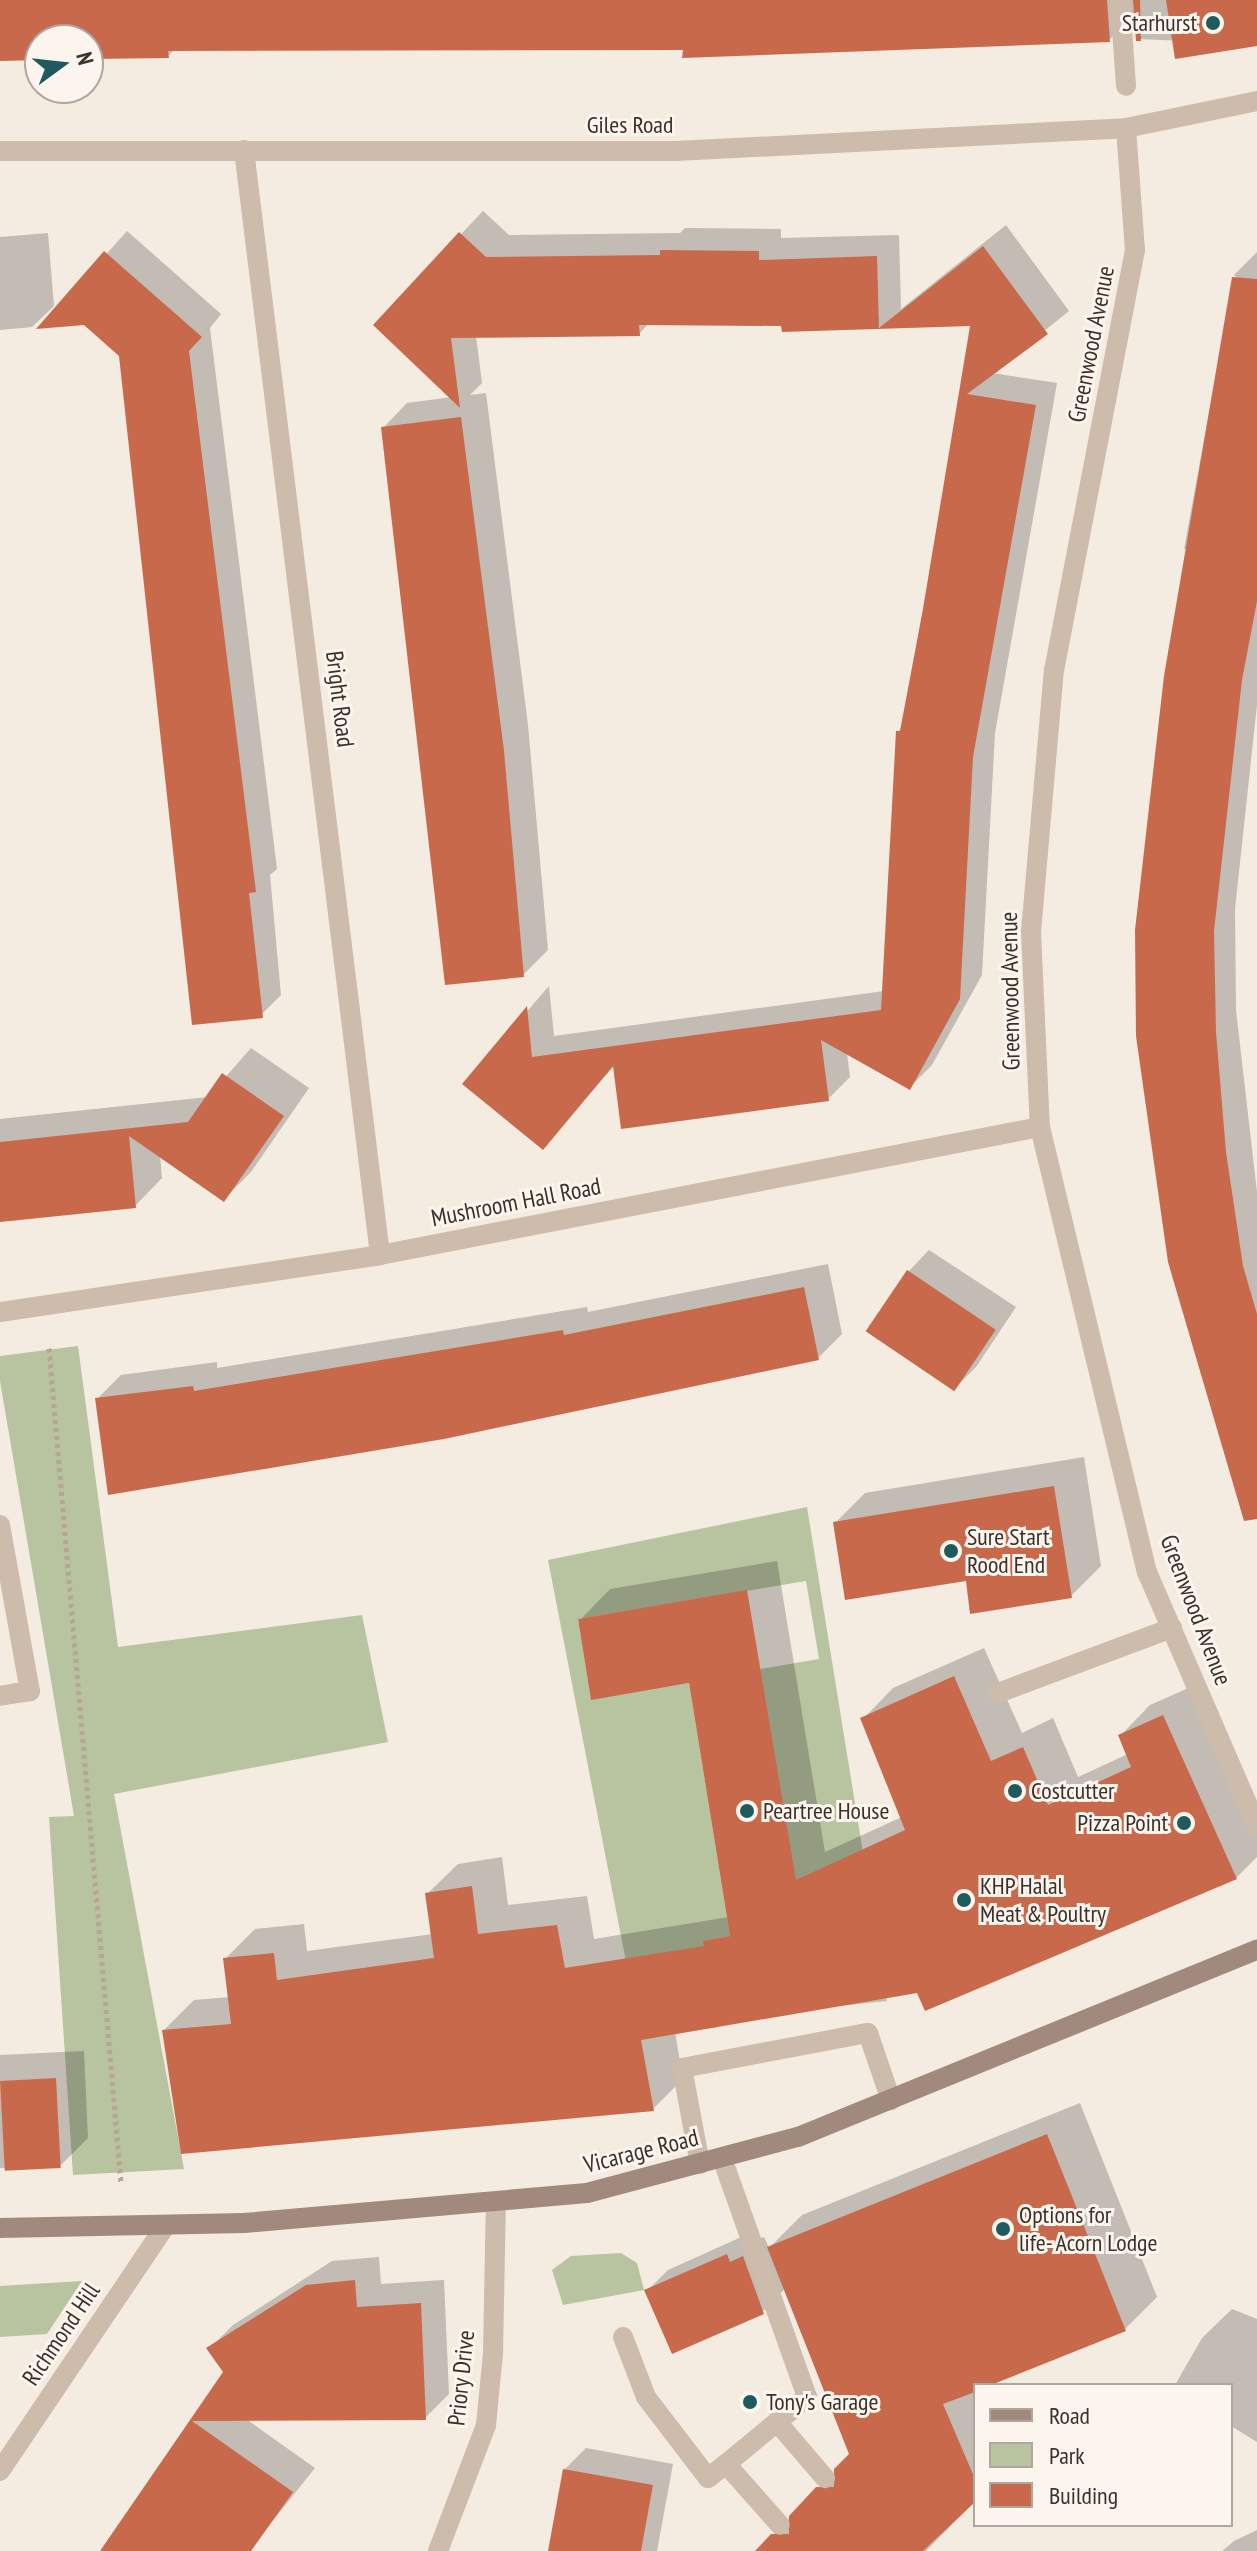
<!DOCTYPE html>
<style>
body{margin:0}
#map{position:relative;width:1257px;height:2551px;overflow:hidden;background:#f4ebe1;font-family:"PT Sans Narrow",sans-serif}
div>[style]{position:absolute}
.green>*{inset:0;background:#b8c4a0}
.shadow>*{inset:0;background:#0003}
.building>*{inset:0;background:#c8694b;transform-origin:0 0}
.path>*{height:5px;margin-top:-2.5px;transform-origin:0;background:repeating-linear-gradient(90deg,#b9a596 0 4px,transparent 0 8px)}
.service>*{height:20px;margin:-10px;padding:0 10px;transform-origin:10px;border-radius:10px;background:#cdbbac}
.minor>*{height:20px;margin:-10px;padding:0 10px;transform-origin:10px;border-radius:10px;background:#cdbbac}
.secondary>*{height:20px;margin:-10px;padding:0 10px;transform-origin:10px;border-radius:10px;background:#a18a7d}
.dots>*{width:22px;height:22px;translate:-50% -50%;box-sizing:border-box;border:4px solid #fbf5ee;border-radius:50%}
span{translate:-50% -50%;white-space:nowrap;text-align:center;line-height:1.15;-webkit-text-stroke:6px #fbf5ee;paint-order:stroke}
.poi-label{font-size:24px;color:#3b302b}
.right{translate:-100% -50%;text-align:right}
.left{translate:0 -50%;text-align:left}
.street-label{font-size:24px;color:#3b302b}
.legend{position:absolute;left:973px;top:2383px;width:260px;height:144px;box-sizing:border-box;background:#fbf5ee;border:2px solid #aea6a0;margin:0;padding:10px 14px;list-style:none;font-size:24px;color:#3b302b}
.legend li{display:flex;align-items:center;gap:16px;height:40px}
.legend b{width:40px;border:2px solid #aea6a0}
.north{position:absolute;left:24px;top:24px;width:80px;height:80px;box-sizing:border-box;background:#fbf5ee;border:2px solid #aea6a0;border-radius:50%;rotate:75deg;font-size:22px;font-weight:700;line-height:32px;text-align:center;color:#3b302b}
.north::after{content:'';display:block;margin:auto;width:28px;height:36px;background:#1f5a5e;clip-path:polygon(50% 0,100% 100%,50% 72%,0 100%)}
</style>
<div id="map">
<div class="green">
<div style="clip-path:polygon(78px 1346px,118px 1647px,362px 1615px,388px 1742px,114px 1794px,184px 2169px,73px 2175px,49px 1817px,74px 1816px,0 1381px,0 1356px)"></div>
<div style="clip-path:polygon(807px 1507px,887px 2001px,840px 2006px,826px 1924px,803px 1927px,760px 1669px,819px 1659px,806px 1581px,578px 1619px,591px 1699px,689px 1683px,730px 1936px,704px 1941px,718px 2027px,641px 2039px,548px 1560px)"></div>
<div style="clip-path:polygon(621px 2253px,637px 2263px,644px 2290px,563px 2305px,552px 2270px,571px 2256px)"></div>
<div style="clip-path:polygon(82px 2281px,47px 2334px,0 2337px,0 2286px)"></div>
</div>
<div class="shadow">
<div style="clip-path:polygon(0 0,1257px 0,1257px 44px,1138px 39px,1136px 13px,1109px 40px,175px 49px,168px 56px,88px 57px,88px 40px,40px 40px,40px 58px,0 59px)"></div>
<div style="clip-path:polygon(483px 211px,509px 235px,680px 233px,685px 228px,781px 229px,781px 238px,899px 235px,901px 309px,1006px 225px,1069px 311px,992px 373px,1057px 383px,995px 733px,982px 975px,932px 1065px,909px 1088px,847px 1053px,850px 1077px,828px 1099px,615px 1065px,543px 1147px,465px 1083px,549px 986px,554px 1036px,884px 991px,898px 732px,903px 726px,972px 324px,784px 330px,783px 325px,649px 323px,639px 334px,476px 336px,482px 383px,470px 395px,486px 393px,528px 725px,548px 950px,523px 975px,383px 428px,407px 403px,452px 397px,376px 324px)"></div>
<div style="clip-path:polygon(127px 231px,221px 314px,210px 328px,277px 869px,270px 875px,281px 995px,260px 1016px,121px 355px,85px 323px,41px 327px)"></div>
<div style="clip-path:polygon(48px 233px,54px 306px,32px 327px,0 330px,0 237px)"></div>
<div style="clip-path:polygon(1257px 252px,1257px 302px,1234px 275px)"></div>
<div style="clip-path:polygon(1257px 328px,1257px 705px,1235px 909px,1236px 1010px,1257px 1192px,1257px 1502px,1170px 1262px,1191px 550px,1184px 549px,1221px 347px)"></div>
<div style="clip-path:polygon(251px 1048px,309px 1088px,251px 1172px,224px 1199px,160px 1155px,162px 1178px,135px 1206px,0 1220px,0 1119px,208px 1097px)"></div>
<div style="clip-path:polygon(929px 1250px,1016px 1307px,976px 1367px,955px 1388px,908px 1272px)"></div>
<div style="clip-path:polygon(828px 1264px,842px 1334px,818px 1358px,97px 1399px,121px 1375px,217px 1362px,217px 1368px,587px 1307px,588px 1312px)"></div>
<div style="clip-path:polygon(1084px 1457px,1101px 1566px,1071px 1596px,967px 1578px,835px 1523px,865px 1493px)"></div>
<div style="clip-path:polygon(777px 1561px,825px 1852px,902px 1817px,863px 1719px,893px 1688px,984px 1648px,1022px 1733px,1053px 1718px,1078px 1777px,1128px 1754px,1120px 1736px,1150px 1705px,1193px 1686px,1257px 1827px,1257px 1857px,1236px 1878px,918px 1991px,675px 2032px,683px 2079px,653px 2109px,164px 2030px,194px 2000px,230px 1997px,225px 1959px,255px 1929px,304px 1924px,307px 1951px,433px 1934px,427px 1894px,458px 1864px,502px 1857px,508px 1905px,587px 1896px,594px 1939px,729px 1917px,690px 1681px,580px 1620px,610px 1589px)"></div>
<div style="clip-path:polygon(84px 2051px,88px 2138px,60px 2166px,0 2168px,0 2055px)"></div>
<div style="clip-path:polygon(1080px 2103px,1157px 2297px,1125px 2329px,975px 2385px,975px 2501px,926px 2551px,757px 2551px,852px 2455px,786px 2288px,762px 2312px,647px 2291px,668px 2270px,748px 2234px,752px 2242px,764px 2237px,769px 2248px,802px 2215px)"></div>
<div style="clip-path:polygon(379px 2257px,381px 2284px,444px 2280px,449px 2394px,425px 2418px,246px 2419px,315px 2468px,259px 2538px,221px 2551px,102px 2551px,225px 2372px,209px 2349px,233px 2325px,332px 2261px)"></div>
<div style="clip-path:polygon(1232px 2309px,1257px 2319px,1257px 2442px,1231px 2426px,1231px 2385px,1175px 2385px,1202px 2338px)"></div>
<div style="clip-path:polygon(586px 2448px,673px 2464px,657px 2551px,550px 2551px,564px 2470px)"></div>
<div style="clip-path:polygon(1257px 2530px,1257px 2551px,1222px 2551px,1234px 2541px)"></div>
</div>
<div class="building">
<div style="clip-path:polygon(0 0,1107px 0,1110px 42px,682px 58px,683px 50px,168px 51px,169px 58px,88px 59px,88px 40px,40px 40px,40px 60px,0 61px)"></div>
<div style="clip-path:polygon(1133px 0,1140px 0,1141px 41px,1136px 41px)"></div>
<div style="clip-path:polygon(1166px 0,1257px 0,1257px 46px,1175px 59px)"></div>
<div style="clip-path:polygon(459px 232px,486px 257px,660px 255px,660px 250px,759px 251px,759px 260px,877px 256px,879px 328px,983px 246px,1048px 334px,967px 394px,1036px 405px,973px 757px,960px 999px,910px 1090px,821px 1040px,829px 1101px,621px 1129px,613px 1066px,543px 1150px,462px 1084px,527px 1006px,532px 1057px,881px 1010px,896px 731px,900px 731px,923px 609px,970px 326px,782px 332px,781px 326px,639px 325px,640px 336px,451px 338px,460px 408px,373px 325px)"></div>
<div style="clip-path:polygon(104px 251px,202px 337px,189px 351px,256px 892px,249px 893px,263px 1018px,192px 1025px,119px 356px,84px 325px,36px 329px)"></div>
<div style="clip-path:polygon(1232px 277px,1257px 279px,1257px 601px,1242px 680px,1214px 931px,1216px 1032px,1226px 1152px,1243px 1266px,1257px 1314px,1257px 1519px,1244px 1521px,1168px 1262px,1136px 1036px,1135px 930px,1164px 676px)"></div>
<div style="clip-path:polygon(461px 417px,504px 751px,524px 977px,445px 985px,381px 427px)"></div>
<div style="clip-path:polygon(222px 1073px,284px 1116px,224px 1202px,129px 1136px,136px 1208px,0 1222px,0 1142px,188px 1122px)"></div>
<div style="left:907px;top:1270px;width:107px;height:74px;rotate:34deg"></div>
<div style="clip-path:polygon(804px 1287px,819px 1360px,444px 1439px,108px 1495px,95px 1398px,193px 1386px,194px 1391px,563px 1330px,564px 1335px)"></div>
<div style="clip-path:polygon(1054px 1486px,1072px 1598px,970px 1614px,966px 1581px,845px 1600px,833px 1522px)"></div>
<div style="clip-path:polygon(747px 1590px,796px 1880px,905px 1830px,860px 1718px,954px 1676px,991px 1761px,1023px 1747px,1048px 1805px,1131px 1767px,1118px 1735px,1163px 1715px,1237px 1879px,925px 2011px,917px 1993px,641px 2040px,654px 2111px,181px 2154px,162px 2030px,231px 2024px,223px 1958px,274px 1953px,277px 1980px,434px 1958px,425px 1893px,472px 1886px,478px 1934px,557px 1925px,565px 1968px,704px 1946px,703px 1941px,730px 1936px,689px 1683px,591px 1700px,578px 1619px)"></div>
<div style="left:56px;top:2078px;width:90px;height:56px;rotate:87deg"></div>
<div style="clip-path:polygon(1047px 2134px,1126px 2331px,991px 2385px,975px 2385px,975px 2392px,943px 2404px,975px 2479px,975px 2502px,923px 2551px,755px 2551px,771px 2534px,789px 2534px,789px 2516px,816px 2487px,834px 2487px,834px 2469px,849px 2454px,767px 2247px)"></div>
<div style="clip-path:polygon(727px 2254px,730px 2262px,743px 2256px,764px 2314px,672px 2354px,644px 2290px)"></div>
<div style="clip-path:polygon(355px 2280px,357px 2307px,421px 2303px,426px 2420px,192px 2421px,293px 2492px,251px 2551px,100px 2551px,223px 2372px,206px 2348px,306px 2285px)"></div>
<div style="clip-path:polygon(563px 2469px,653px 2485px,641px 2551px,548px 2551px)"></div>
</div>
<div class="path">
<div style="left:49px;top:1348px;width:837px;rotate:85.07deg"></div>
</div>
<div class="service">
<div style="left:1120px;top:0;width:86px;rotate:86deg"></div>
<div style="left:0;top:1525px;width:169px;rotate:79.8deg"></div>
<div style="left:30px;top:1691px;width:30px;rotate:171deg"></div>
<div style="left:998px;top:1693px;width:186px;rotate:-20.5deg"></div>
<div style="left:722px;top:2158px;width:254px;rotate:70.4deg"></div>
<div style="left:807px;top:2397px;width:39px;rotate:140deg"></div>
<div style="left:700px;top:2164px;width:98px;rotate:-100.6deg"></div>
<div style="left:682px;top:2068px;width:189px;rotate:-10.7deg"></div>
<div style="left:868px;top:2033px;width:71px;rotate:71.1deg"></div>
<div style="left:623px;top:2337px;width:64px;rotate:69deg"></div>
<div style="left:646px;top:2397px;width:102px;rotate:52.6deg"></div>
<div style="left:708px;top:2478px;width:23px;rotate:-38deg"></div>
<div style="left:726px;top:2464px;width:81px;rotate:48.5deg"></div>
<div style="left:726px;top:2464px;width:66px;rotate:-39.5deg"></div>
<div style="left:777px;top:2422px;width:74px;rotate:49.4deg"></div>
</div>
<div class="minor">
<div style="left:1126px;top:128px;width:122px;rotate:85.8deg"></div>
<div style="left:1135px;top:250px;width:427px;rotate:100.9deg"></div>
<div style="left:1054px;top:669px;width:264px;rotate:95deg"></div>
<div style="left:1031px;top:932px;width:195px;rotate:87.4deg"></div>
<div style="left:1040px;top:1127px;width:458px;rotate:76.5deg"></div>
<div style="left:1147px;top:1572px;width:277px;rotate:66.6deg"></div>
<div style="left:244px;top:150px;width:1113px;rotate:82.98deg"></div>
<div style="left:0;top:151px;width:676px"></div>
<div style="left:676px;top:151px;width:451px;rotate:-2.9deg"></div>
<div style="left:1126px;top:128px;width:134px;rotate:-11.6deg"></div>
<div style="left:0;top:1312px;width:384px;rotate:-8.5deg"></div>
<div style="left:380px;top:1255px;width:672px;rotate:-10.98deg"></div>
<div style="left:0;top:2471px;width:295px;rotate:-56deg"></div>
<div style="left:438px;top:2551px;width:135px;rotate:-69.1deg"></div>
<div style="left:486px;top:2425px;width:71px;rotate:-84.4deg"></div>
<div style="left:493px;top:2354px;width:151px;rotate:-88.9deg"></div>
</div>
<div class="secondary">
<div style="left:0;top:2228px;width:244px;rotate:-1.2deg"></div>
<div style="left:244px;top:2223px;width:344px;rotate:-5deg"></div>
<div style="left:587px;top:2193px;width:218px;rotate:-14.9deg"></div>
<div style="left:798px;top:2137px;width:496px;rotate:-22.2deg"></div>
</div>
<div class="dots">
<div style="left:1213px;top:23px;background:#1f5a5e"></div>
<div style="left:951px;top:1551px;background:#1f5a5e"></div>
<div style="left:1015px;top:1791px;background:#1f5a5e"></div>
<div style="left:747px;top:1811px;background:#1f5a5e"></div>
<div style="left:1184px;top:1823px;background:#1f5a5e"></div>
<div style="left:964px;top:1900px;background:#1f5a5e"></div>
<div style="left:1003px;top:2229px;background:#1f5a5e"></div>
<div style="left:750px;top:2402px;background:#1f5a5e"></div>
</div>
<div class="poi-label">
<span class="right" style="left:1197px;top:23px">Starhurst</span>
<span class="left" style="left:967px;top:1551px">Sure Start<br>Rood End</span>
<span class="left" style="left:1031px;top:1791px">Costcutter</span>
<span class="left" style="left:763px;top:1811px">Peartree House</span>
<span class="right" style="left:1168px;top:1823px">Pizza Point</span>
<span class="left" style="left:980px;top:1900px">KHP Halal<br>Meat &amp; Poultry</span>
<span class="left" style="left:1019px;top:2229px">Options for<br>life- Acorn Lodge</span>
<span class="left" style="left:766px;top:2402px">Tony's Garage</span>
</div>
<div class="street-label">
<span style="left:630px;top:125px">Giles Road</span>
<span style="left:1091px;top:344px;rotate:-79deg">Greenwood Avenue</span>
<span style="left:340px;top:699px;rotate:83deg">Bright Road</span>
<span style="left:1010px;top:991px;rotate:-91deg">Greenwood Avenue</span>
<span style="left:516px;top:1202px;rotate:-11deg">Mushroom Hall Road</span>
<span style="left:1196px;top:1610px;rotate:69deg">Greenwood Avenue</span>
<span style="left:641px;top:2151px;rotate:-14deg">Vicarage Road</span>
<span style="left:61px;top:2334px;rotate:-56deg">Richmond Hill</span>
<span style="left:461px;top:2378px;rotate:-84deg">Priory Drive</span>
</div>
<ul class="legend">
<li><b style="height:10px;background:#a18a7d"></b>Road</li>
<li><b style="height:22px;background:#b8c4a0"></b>Park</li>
<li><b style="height:22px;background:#c8694b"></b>Building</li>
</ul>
<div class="north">N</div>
</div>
